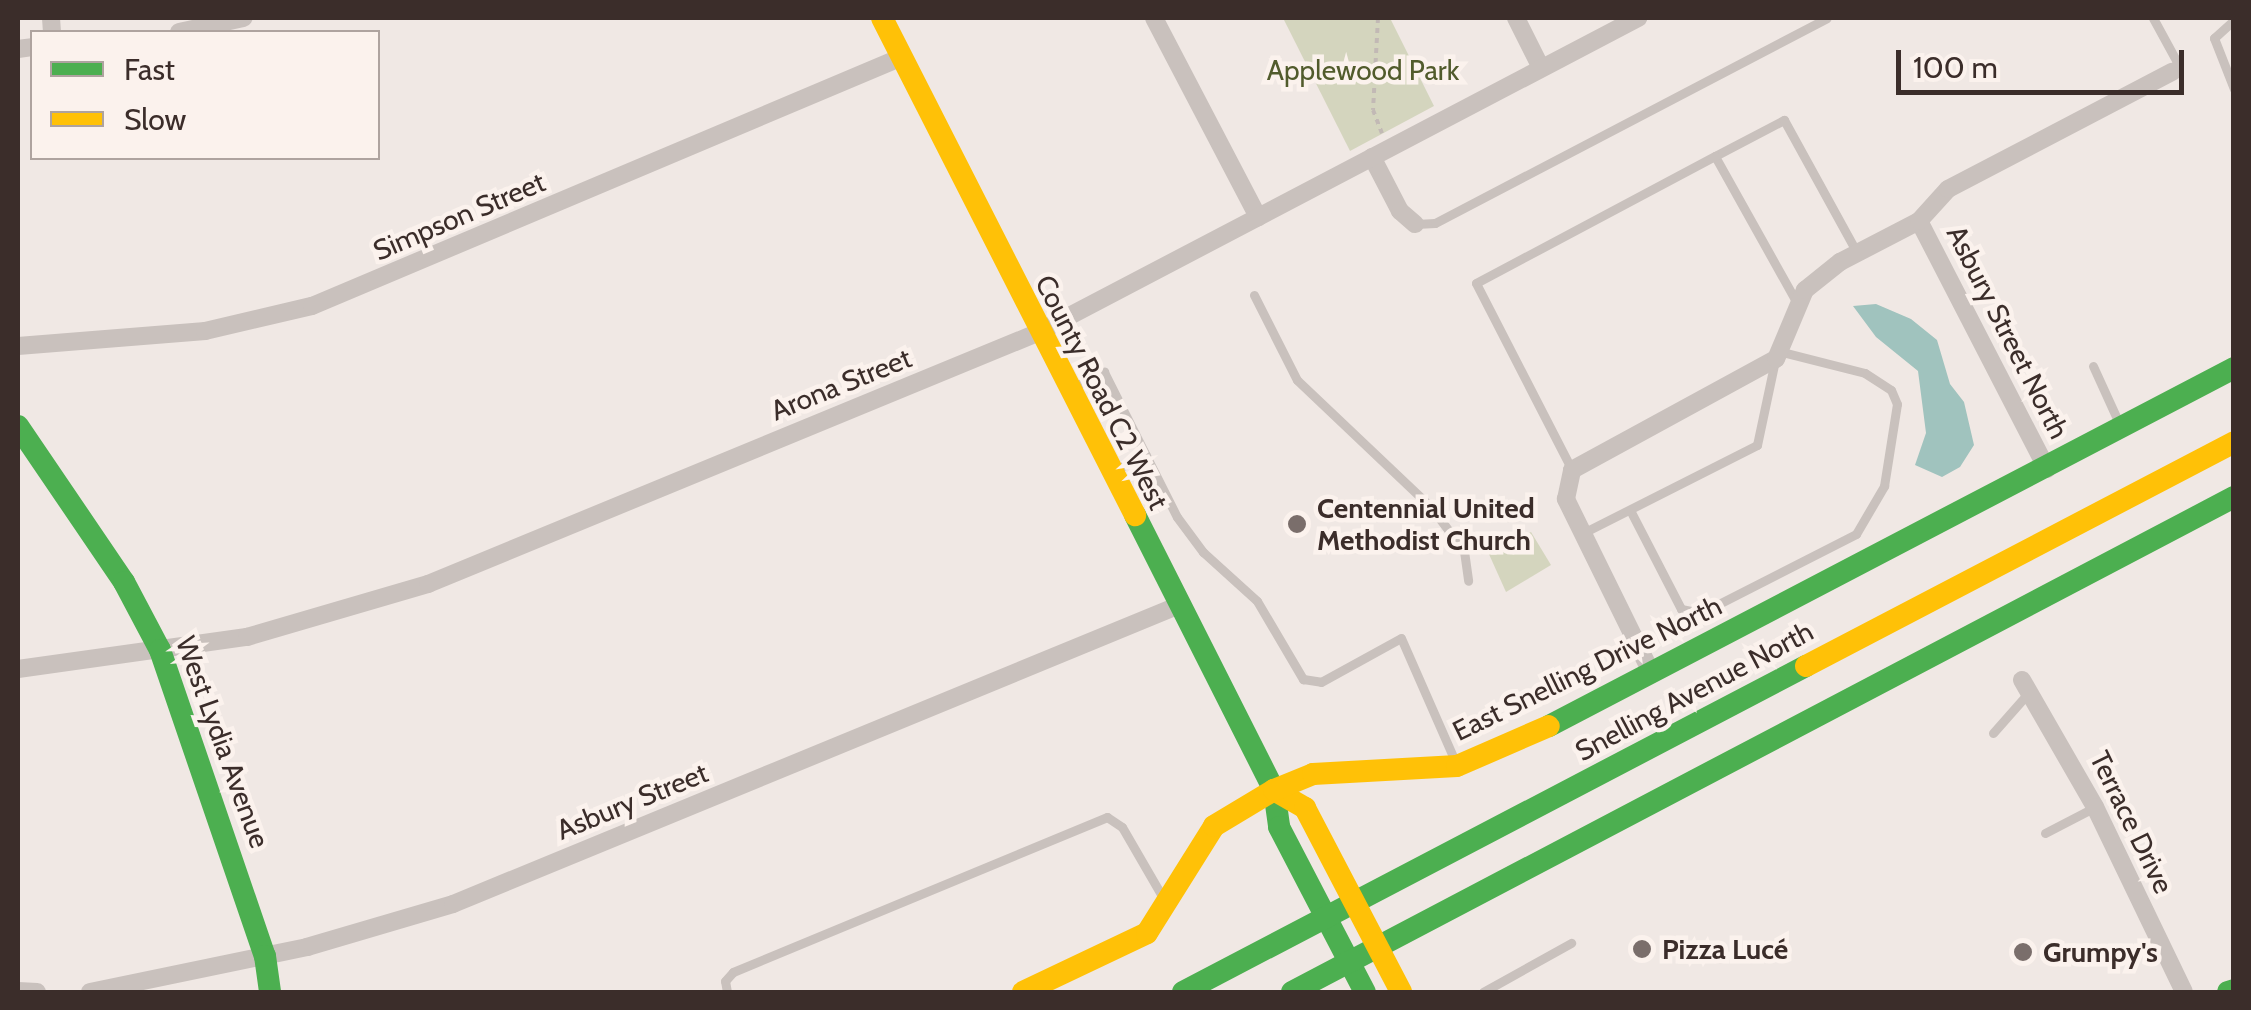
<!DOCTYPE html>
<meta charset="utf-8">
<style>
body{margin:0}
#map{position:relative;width:2251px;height:1010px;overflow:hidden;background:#f0e8e4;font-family:Cabin,sans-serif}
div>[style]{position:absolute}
.green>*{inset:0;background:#d4d5be}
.water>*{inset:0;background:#a0c3be}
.path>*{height:4px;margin-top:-2px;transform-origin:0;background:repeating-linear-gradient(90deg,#c2b9b5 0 5px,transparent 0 10px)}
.lane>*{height:9px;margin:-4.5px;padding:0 4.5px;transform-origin:4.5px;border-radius:4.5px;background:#c9c1bd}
.street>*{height:18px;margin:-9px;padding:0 9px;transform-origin:9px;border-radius:9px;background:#c9c1bd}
.fast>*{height:22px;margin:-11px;padding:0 11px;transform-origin:11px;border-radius:11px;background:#4caf50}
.slow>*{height:22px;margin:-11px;padding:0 11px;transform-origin:11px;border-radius:11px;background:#ffc107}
.dots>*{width:28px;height:28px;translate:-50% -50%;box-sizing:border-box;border:5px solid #fbf2ed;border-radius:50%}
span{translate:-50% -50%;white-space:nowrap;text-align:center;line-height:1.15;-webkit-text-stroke:9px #fbf2ed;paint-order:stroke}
.park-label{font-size:28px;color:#515b2c}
.street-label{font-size:28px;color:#3b2d2a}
.poi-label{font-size:28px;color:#3b2d2a;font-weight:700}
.left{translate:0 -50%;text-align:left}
.frame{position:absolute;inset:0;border:20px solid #3b2d2a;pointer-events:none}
.legend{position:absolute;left:30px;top:30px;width:350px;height:130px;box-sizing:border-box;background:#fbf2ed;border:2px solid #aea39f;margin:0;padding:12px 18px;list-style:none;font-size:30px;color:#3b2d2a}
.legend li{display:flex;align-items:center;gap:20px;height:50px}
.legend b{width:50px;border:2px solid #aea39f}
.scale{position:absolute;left:1896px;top:50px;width:288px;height:45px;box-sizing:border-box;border:5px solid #3b2d2a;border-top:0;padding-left:12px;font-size:30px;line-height:35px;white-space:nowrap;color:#3b2d2a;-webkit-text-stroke:8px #fbf2ed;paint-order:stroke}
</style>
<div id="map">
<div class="green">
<div style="clip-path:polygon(1283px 18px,1390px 18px,1434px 106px,1350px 151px)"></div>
<div style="clip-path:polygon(1531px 532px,1551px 565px,1506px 592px,1488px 552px)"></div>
</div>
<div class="water">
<div style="clip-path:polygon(1876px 304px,1911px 319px,1937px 340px,1950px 384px,1964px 402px,1974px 445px,1960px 467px,1942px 477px,1915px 465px,1926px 433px,1918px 371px,1876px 337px,1853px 306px)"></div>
</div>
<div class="path">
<div style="left:1378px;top:18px;width:92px;rotate:93.1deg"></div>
<div style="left:1373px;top:110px;width:25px;rotate:69deg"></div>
</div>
<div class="lane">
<div style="left:2153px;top:18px;width:50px;rotate:61.4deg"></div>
<div style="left:2177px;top:62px;width:11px;rotate:117deg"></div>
<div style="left:2234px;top:20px;width:27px;rotate:138deg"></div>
<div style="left:2214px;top:38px;width:55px;rotate:68.6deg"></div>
<div style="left:1416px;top:224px;width:19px;rotate:-3deg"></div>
<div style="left:1435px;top:223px;width:442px;rotate:-27.6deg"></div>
<div style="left:1254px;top:295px;width:95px;rotate:63.2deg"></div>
<div style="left:1297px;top:380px;width:185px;rotate:43.5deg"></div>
<div style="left:1431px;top:507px;width:55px;rotate:53.1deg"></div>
<div style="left:1464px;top:551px;width:30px;rotate:82deg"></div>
<div style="left:1797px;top:303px;width:168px;rotate:-119.2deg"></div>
<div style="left:1715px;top:156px;width:78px;rotate:-27.6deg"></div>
<div style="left:1784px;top:120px;width:152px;rotate:61.2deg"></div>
<div style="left:2093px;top:366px;width:63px;rotate:65.5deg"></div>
<div style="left:1074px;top:387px;width:34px;rotate:-27deg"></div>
<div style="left:1104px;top:372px;width:162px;rotate:63.3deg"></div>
<div style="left:1177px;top:517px;width:44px;rotate:53.4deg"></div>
<div style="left:1203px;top:552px;width:73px;rotate:42.2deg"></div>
<div style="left:1257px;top:601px;width:91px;rotate:59.5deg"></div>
<div style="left:1303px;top:679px;width:18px;rotate:9deg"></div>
<div style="left:1321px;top:682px;width:91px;rotate:-28.8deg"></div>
<div style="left:1401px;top:638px;width:137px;rotate:66.3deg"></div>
<div style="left:1117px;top:469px;width:32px;rotate:-26deg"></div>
<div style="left:1572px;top:470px;width:210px;rotate:-117.2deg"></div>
<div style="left:1476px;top:283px;width:271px;rotate:-28deg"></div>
<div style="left:1630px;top:510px;width:111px;rotate:62.7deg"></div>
<div style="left:1681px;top:609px;width:20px;rotate:11deg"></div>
<div style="left:1701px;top:613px;width:174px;rotate:-27deg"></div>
<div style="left:1856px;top:534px;width:56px;rotate:-59.7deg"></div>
<div style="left:1884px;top:486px;width:83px;rotate:-81deg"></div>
<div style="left:1897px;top:404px;width:15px;rotate:-113deg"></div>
<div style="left:1891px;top:390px;width:31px;rotate:-147deg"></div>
<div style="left:1865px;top:373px;width:89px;rotate:-165.7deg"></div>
<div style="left:1583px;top:533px;width:195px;rotate:-26.8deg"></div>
<div style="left:1757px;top:445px;width:87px;rotate:-78deg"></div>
<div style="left:1993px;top:733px;width:56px;rotate:-48.6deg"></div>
<div style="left:2045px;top:833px;width:56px;rotate:-27.5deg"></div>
<div style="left:727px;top:992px;width:11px;rotate:-100deg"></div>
<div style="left:725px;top:981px;width:12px;rotate:-48deg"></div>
<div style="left:733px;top:972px;width:405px;rotate:-22.5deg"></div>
<div style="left:1107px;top:817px;width:18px;rotate:34deg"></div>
<div style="left:1122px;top:827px;width:80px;rotate:59.9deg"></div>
<div style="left:1483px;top:992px;width:101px;rotate:-29.1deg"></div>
</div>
<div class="street">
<div style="left:51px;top:18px;width:14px;rotate:86deg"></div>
<div style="left:1154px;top:18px;width:225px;rotate:62.4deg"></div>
<div style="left:1516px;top:18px;width:56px;rotate:63.4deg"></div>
<div style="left:179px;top:32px;width:66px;rotate:-12.3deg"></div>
<div style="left:18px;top:49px;width:14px;rotate:-8deg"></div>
<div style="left:1372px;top:157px;width:61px;rotate:62.6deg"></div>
<div style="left:1400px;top:211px;width:20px;rotate:41deg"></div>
<div style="left:1919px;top:221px;width:279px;rotate:62.7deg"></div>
<div style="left:18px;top:346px;width:188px;rotate:-4.6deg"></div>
<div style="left:205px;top:331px;width:110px;rotate:-13.2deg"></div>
<div style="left:312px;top:306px;width:640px;rotate:-22.88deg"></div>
<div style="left:18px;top:669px;width:231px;rotate:-8deg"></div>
<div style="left:247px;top:637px;width:189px;rotate:-16.3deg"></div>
<div style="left:428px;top:584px;width:659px;rotate:-22.4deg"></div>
<div style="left:1037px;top:333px;width:679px;rotate:-27.66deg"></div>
<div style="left:1651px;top:672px;width:193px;rotate:-116.2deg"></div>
<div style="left:1566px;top:499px;width:30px;rotate:-78deg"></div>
<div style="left:1572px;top:470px;width:232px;rotate:-28.6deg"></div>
<div style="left:1776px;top:359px;width:75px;rotate:-67.2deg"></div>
<div style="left:1805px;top:290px;width:45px;rotate:-38.7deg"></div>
<div style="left:1840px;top:262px;width:89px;rotate:-27.4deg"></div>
<div style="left:1919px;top:221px;width:43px;rotate:-47.8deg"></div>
<div style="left:1948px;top:189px;width:253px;rotate:-27.6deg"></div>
<div style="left:2022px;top:680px;width:146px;rotate:60.1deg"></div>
<div style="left:2095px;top:807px;width:205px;rotate:64.3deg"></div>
<div style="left:18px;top:991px;width:19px;rotate:3deg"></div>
<div style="left:90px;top:992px;width:222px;rotate:-11.7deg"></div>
<div style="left:307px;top:947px;width:152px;rotate:-16.4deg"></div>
<div style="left:453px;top:904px;width:783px;rotate:-22.37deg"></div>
</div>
<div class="fast">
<div style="left:18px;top:426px;width:189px;rotate:55.8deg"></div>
<div style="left:124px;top:582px;width:77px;rotate:62.1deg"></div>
<div style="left:160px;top:650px;width:324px;rotate:71.1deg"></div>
<div style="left:265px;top:956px;width:36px;rotate:82deg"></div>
<div style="left:1135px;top:515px;width:308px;rotate:63.2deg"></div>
<div style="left:1274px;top:790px;width:37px;rotate:82deg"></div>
<div style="left:1279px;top:827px;width:186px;rotate:62.5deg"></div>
<div style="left:1549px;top:726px;width:773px;rotate:-27.59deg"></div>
<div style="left:1183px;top:992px;width:703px;rotate:-27.62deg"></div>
<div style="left:1292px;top:992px;width:1064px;rotate:-27.72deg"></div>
<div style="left:2228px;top:992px;width:6px;rotate:-18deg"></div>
</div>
<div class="slow">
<div style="left:882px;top:18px;width:558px;rotate:63.02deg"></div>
<div style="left:1806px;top:666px;width:483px;rotate:-27.6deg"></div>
<div style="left:1274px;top:790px;width:36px;rotate:30deg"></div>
<div style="left:1305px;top:808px;width:208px;rotate:62.4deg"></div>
<div style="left:1023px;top:992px;width:137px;rotate:-25.4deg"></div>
<div style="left:1147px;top:933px;width:126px;rotate:-57.9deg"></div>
<div style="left:1214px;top:826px;width:70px;rotate:-31deg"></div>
<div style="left:1274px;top:790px;width:42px;rotate:-22.3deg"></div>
<div style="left:1313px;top:774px;width:144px;rotate:-3.2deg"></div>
<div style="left:1457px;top:766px;width:100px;rotate:-23.5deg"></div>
</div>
<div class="dots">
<div style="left:1297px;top:524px;background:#7a6e6b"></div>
<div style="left:1642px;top:949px;background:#7a6e6b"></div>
<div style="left:2023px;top:952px;background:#7a6e6b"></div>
</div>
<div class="park-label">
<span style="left:1363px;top:70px">Applewood Park</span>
</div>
<div class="street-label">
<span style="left:459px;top:216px;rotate:-23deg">Simpson Street</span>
<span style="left:2008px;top:332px;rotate:63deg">Asbury Street North</span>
<span style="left:841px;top:384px;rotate:-22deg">Arona Street</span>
<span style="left:1102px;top:392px;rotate:63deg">County Road C2 West</span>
<span style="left:1587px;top:668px;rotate:-26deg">East Snelling Drive North</span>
<span style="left:1694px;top:691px;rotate:-28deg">Snelling Avenue North</span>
<span style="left:223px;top:742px;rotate:70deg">West Lydia Avenue</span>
<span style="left:632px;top:801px;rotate:-22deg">Asbury Street</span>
<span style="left:2132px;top:822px;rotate:64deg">Terrace Drive</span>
</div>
<div class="poi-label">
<span class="left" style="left:1317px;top:524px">Centennial United<br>Methodist Church</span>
<span class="left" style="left:1662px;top:949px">Pizza Lucé</span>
<span class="left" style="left:2043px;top:952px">Grumpy's</span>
</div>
<div class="frame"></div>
<ul class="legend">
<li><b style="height:12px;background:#4caf50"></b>Fast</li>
<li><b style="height:12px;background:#ffc107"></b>Slow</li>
</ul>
<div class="scale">100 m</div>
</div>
